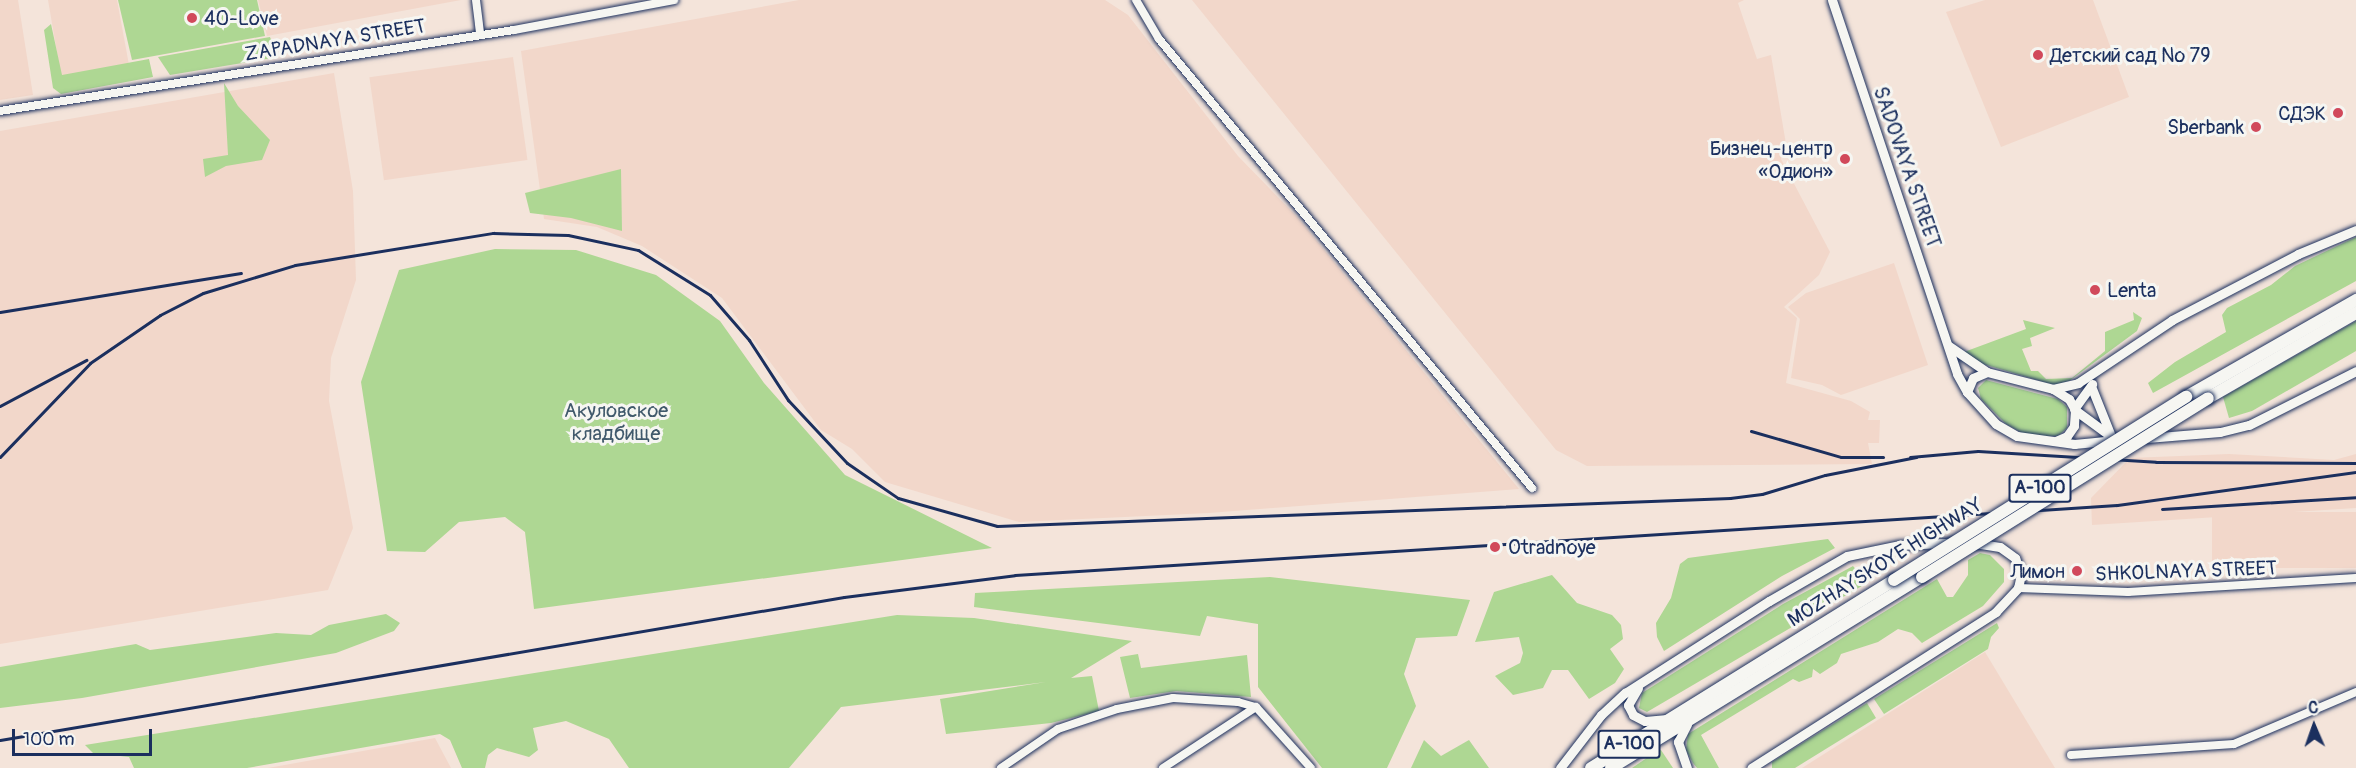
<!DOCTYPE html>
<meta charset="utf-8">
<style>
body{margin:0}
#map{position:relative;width:2356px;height:768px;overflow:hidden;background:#f4e4da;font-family:Pangolin,sans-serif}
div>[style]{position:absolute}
.built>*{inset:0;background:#f2d7ca;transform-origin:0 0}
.green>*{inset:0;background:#aed793}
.roads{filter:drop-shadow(0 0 2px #1b2f5e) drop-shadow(0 0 2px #1b2f5e)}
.minor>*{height:8px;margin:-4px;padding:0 4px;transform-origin:4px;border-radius:4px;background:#f6f6f2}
.tertiary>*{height:9px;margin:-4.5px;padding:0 4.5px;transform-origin:4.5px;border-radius:4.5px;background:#f6f6f2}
.primary>*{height:12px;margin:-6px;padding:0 6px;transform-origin:6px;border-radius:6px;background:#f6f6f2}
.rail>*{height:3px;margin:-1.5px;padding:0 1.5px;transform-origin:1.5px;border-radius:1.5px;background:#1b2f5e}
.bridges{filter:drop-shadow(0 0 2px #1b2f5e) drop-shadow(0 0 2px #1b2f5e)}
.primary-bridge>*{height:12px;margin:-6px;padding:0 6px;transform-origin:6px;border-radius:6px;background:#f6f6f2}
.dots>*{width:16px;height:16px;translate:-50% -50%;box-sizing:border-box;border:3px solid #f6f6f2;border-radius:50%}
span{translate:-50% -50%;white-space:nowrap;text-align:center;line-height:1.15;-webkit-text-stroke:6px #f6f6f2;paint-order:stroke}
.shield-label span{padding:2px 4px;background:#f6f6f2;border:2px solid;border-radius:4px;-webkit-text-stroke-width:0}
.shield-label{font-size:18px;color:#1b2f5e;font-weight:700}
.poi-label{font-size:20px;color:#1b2f5e}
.left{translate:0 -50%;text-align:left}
.right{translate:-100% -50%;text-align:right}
.street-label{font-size:20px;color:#1b2f5e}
.park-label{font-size:20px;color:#40596b}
.north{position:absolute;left:2284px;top:696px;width:60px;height:60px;-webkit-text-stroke:4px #f6f6f2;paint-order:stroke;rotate:358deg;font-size:16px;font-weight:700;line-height:24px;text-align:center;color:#1b2f5e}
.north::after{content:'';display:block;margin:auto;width:21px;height:27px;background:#1b2f5e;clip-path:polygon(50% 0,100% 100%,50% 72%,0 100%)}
.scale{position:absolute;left:12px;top:729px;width:140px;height:27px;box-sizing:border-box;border:3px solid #1b2f5e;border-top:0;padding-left:8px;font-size:18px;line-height:21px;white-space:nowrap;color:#1b2f5e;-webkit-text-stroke:4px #f6f6f2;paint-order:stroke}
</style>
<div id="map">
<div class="built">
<div style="clip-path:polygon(0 0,18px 0,33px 95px,0 100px)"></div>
<div style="clip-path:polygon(48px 0,117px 0,129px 65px,61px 76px)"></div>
<div style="clip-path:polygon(258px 0,461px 0,267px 36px)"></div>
<div style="clip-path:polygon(799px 0,1105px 0,1128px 15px,1238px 156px,1299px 219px,1519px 489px,1209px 513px,1019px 522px,885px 482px,852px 449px,821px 430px,722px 298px,642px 246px,597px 227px,544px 219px,521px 51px)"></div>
<div style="clip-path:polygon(1192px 0,1744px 0,1738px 3px,1757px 59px,1771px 55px,1786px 144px,1781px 159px,1830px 252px,1819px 275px,1784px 307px,1797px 318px,1786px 383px,1851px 401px,1870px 412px,1868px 420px,1880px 420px,1879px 443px,1868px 443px,1872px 464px,1587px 466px,1556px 450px)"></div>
<div style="clip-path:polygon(1985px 0,2093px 0,2129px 97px,2001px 147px,1946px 12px)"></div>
<div style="left:513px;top:57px;width:104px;height:145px;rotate:82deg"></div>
<div style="clip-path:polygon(334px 73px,353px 191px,356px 280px,331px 358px,329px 401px,353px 528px,328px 590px,0 644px,0 131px)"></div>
<div style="clip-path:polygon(1894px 263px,1928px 365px,1841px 395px,1822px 385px,1791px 378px,1800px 319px,1788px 307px,1806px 293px)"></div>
<div style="clip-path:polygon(2229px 454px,2334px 460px,2356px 454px,2356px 508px,2092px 525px,2091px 498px,2130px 458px)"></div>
<div style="left:2356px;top:512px;width:56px;height:144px;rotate:90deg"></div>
<div style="clip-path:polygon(1985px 652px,2055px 768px,1802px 768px)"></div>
<div style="clip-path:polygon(435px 738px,451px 768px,268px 768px)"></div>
</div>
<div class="green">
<div style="clip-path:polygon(118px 0,257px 0,265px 36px,132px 60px)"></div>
<div style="clip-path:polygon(51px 24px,62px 75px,149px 59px,153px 77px,61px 94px,53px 88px,44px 30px)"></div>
<div style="clip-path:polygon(270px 37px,278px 57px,170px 75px,158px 57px)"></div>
<div style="clip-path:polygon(224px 83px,238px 106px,270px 140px,262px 160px,226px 166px,205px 177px,203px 159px,228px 155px)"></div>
<div style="clip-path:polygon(621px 169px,622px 231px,571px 218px,530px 213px,525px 193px)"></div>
<div style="clip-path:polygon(2356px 237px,2356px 281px,2153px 393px,2148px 383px,2175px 362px,2226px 332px,2222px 315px,2227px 308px,2271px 285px,2295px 266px)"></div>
<div style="clip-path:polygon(495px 249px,576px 250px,656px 275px,720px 321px,764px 383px,845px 475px,992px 548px,534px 609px,525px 532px,505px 517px,459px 522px,425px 552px,387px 551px,361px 382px,399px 270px)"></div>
<div style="clip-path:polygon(2133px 312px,2142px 318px,2137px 331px,2069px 381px,2054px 385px,1976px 362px,1964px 352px,2026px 329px,2023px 320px,2055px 328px,2030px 338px,2032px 346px,2022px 349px,2031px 371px,2038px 371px,2046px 379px,2072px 378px,2105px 351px,2105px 332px,2134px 320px)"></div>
<div style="clip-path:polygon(2356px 321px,2356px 351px,2252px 411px,2229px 418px,2223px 397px)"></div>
<div style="clip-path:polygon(1986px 380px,2058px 399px,2067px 407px,2067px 428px,2058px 436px,2044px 436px,2024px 434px,2006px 424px,1981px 399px,1978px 388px)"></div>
<div style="clip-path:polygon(1828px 539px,1835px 548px,1782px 576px,1664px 651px,1657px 637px,1656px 623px,1671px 598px,1680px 564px,1688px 558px)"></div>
<div style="clip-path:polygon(1980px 553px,1990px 555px,2004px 569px,2004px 582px,1983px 606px,1922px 643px,1912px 633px,1898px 629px,1878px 642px,1841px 654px,1837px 663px,1820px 674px,1813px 669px,1812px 677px,1799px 682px,1793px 679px,1701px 735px,1719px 768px,1697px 768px,1693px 763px,1686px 750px,1688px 734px,1937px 579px,1947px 597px,1953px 597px,1968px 575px,1968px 560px)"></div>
<div style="clip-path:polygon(1853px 566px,1867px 583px,1647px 712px,1639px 708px,1642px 693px,1783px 604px)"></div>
<div style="clip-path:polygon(1552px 575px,1577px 603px,1612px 615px,1621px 625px,1623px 639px,1610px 649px,1624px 669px,1615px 683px,1589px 699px,1568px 670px,1552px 670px,1543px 688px,1513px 695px,1495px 676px,1520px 663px,1523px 653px,1519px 637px,1475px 642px,1494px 592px)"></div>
<div style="clip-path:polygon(1270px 577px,1470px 600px,1457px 636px,1416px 638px,1404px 674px,1416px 706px,1387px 768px,1322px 768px,1258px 687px,1258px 624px,1207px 616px,1200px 636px,974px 607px,975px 593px)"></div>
<div style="clip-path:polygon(386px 614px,400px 623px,394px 631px,336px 653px,82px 698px,0 708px,0 667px,136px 644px,150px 650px,276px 633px,311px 635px,329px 625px)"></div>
<div style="clip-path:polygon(897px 615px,974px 618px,1132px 641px,1071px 678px,1092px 676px,1099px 711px,1051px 723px,946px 734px,940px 699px,1046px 682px,841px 707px,789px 768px,629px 768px,609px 739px,566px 721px,533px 728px,538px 750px,529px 757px,497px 748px,488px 755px,485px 768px,462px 768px,450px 740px,440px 734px,247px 768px,134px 768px,129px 757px,93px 753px,85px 745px)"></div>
<div style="clip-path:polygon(1997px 623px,1999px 628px,1991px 637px,1988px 649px,1884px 714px,1874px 699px)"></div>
<div style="clip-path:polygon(1138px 654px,1141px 668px,1247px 655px,1251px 697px,1176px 691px,1130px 698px,1120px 657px)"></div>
<div style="clip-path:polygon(1867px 703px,1876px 718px,1795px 768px,1772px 768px,1772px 762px)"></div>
<div style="clip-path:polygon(1424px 740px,1441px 756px,1469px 740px,1489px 768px,1411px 768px)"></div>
<div style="clip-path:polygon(1661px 750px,1673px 768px,1632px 768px,1657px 751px)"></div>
</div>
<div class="roads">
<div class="minor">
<div style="left:476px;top:0;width:34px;rotate:83deg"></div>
<div style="left:1136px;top:0;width:45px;rotate:59.5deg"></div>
<div style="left:1159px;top:39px;width:584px;rotate:50.28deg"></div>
<div style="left:0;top:111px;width:520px;rotate:-8.96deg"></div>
<div style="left:514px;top:30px;width:163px;rotate:-10.6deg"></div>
<div style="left:2018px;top:588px;width:110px;rotate:2.1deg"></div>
<div style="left:2128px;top:592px;width:228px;rotate:-3.5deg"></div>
<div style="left:1256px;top:707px;width:82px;rotate:48deg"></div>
<div style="left:2071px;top:755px;width:163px;rotate:-3.9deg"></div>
<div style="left:2234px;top:744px;width:133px;rotate:-23.1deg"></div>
<div style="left:1001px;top:768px;width:69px;rotate:-34.4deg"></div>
<div style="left:1058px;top:729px;width:62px;rotate:-18.7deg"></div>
<div style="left:1117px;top:709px;width:57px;rotate:-11.1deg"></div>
<div style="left:1173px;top:698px;width:65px;rotate:3.5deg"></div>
<div style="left:1238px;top:702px;width:19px;rotate:16deg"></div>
<div style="left:1163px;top:768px;width:111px;rotate:-33.3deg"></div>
</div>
<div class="tertiary">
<div style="left:1832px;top:0;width:394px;rotate:71.5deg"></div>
<div style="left:1957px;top:374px;width:21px;rotate:61deg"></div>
<div style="left:1967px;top:392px;width:43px;rotate:47.8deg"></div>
<div style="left:1996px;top:424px;width:24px;rotate:30deg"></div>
<div style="left:2017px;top:436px;width:58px;rotate:8deg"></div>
<div style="left:2074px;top:444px;width:42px;rotate:-5.4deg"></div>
<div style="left:1949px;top:346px;width:46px;rotate:34.4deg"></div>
<div style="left:1987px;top:372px;width:68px;rotate:14.4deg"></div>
<div style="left:2053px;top:389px;width:19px;rotate:32deg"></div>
<div style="left:2069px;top:399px;width:13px;rotate:61deg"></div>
<div style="left:2075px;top:410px;width:16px;rotate:94deg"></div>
<div style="left:2074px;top:426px;width:12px;rotate:125deg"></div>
<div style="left:2067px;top:436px;width:12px;rotate:156deg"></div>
<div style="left:2091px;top:386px;width:54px;rotate:68.2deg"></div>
<div style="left:2053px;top:389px;width:26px;rotate:-13deg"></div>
<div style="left:2078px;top:383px;width:113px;rotate:-33.8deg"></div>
<div style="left:2172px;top:320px;width:142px;rotate:-27.6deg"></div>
<div style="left:2298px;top:254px;width:63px;rotate:-22.5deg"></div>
<div style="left:1967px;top:392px;width:15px;rotate:-67deg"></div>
<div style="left:1973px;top:378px;width:15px;rotate:-23deg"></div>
<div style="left:2074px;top:409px;width:31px;rotate:-54deg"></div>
<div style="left:2075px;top:410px;width:42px;rotate:36.3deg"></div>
<div style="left:2147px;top:438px;width:73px;rotate:-4.7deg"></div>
<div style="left:2220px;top:432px;width:30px;rotate:-14deg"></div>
<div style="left:2249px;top:425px;width:120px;rotate:-26.8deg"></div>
<div style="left:1638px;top:688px;width:20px;rotate:120deg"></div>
<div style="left:1628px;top:705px;width:11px;rotate:63deg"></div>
<div style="left:1633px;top:715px;width:13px;rotate:27deg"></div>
<div style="left:1645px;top:721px;width:22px;rotate:-5deg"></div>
<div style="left:1560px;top:768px;width:67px;rotate:-52.3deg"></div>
<div style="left:1601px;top:715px;width:33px;rotate:-43deg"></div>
<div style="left:1625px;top:693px;width:171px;rotate:-32.6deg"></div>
<div style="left:1769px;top:601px;width:90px;rotate:-30deg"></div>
<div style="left:1847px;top:556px;width:53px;rotate:-11.9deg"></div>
<div style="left:1899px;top:545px;width:69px;rotate:-2.5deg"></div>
<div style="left:1968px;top:542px;width:32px;rotate:9deg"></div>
<div style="left:2000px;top:547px;width:19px;rotate:36deg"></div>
<div style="left:2015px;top:558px;width:17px;rotate:69deg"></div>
<div style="left:2021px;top:574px;width:14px;rotate:102deg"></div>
<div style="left:2018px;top:588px;width:33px;rotate:133deg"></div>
<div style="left:1996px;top:612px;width:290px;rotate:147.5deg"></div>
<div style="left:1687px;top:768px;width:28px;rotate:-109deg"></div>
<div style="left:1678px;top:742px;width:20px;rotate:-63deg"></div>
</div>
<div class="primary">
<div style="left:2186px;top:397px;width:196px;rotate:-29.7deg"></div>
<div style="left:2208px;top:398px;width:171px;rotate:-29.9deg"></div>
<div style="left:1591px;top:768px;width:357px;rotate:-31.8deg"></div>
<div style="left:1611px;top:768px;width:365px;rotate:-31.6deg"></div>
</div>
</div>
<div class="rail">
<div style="left:0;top:312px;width:244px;rotate:-9.2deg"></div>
<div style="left:0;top:406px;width:98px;rotate:-28.1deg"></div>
<div style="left:1751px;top:431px;width:94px;rotate:16.1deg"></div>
<div style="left:1841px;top:457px;width:42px"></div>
<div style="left:0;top:457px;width:130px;rotate:-46.2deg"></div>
<div style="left:90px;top:363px;width:85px;rotate:-34.4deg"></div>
<div style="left:160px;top:315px;width:48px;rotate:-27.1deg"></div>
<div style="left:203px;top:293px;width:96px;rotate:-16.9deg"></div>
<div style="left:295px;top:265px;width:201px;rotate:-9.2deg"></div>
<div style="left:493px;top:233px;width:75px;rotate:1.5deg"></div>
<div style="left:568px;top:235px;width:72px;rotate:12.1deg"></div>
<div style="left:638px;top:250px;width:85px;rotate:32deg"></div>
<div style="left:710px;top:295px;width:60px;rotate:49.1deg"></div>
<div style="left:749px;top:340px;width:72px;rotate:57deg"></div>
<div style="left:788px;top:400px;width:86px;rotate:46.9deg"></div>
<div style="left:847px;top:463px;width:62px;rotate:34.5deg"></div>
<div style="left:898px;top:498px;width:103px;rotate:15.8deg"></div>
<div style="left:997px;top:526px;width:734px;rotate:-2.19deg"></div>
<div style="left:1730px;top:498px;width:32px;rotate:-7deg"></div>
<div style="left:1762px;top:494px;width:66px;rotate:-16.8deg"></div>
<div style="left:1825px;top:475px;width:93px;rotate:-11.2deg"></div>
<div style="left:1910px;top:457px;width:68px;rotate:-5deg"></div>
<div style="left:1978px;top:451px;width:178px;rotate:3.5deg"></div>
<div style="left:2156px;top:462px;width:200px;rotate:0.3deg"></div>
<div style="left:2162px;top:509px;width:194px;rotate:-3.5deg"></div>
<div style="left:0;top:740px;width:856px;rotate:-9.62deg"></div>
<div style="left:844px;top:597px;width:172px;rotate:-7.3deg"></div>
<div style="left:1015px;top:575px;width:1104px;rotate:-3.63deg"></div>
<div style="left:2117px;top:505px;width:241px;rotate:-7.9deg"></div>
</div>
<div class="bridges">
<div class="primary-bridge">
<div style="left:1922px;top:577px;width:337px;rotate:-32deg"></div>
<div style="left:1894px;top:580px;width:345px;rotate:-32.1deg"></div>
</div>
</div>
<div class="dots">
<div style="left:192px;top:18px;background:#d1495b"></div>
<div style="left:2038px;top:55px;background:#d1495b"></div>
<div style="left:2338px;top:113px;background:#d1495b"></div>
<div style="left:2256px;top:127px;background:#d1495b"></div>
<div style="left:1845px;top:159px;background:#d1495b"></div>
<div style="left:2095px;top:290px;background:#d1495b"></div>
<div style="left:1495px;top:547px;background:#d1495b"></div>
<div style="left:2077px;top:571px;background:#d1495b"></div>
</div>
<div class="shield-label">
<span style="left:2040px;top:488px">А-100</span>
<span style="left:1629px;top:744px">А-100</span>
</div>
<div class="poi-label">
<span class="left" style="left:204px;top:18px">40-Love</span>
<span class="left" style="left:2050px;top:55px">Детский сад № 79</span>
<span class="right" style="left:2326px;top:113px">СДЭК</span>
<span class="right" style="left:2244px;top:127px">Sberbank</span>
<span class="right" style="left:1833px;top:160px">Бизнец-центр<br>«Одион»</span>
<span class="left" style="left:2107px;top:290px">Lenta</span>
<span class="left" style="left:1508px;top:547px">Otradnoye</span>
<span class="right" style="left:2065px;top:571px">Лимон</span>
</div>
<div class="street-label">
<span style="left:335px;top:40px;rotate:-9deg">ZAPADNAYA STREET</span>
<span style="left:1907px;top:167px;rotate:71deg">SADOVAYA STREET</span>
<span style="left:1885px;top:562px;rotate:-32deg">MOZHAYSKOYE HIGHWAY</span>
<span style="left:2186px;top:571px;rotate:-2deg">SHKOLNAYA STREET</span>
</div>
<div class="park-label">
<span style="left:616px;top:422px">Акуловское<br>кладбище</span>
</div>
<div class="north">С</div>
<div class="scale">100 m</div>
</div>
